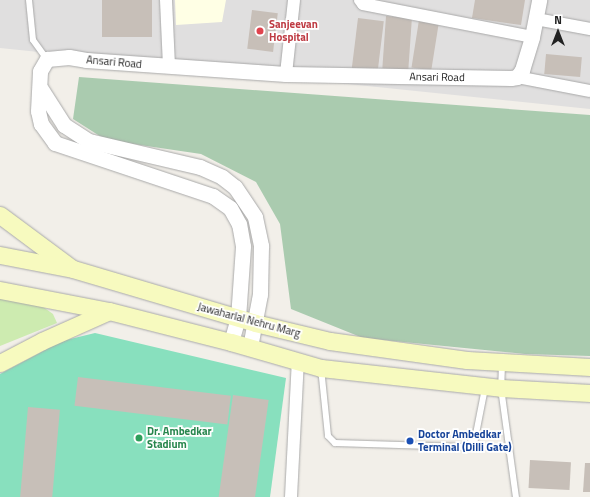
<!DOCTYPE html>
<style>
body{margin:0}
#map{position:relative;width:590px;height:497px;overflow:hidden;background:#f2efe9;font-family:"Titillium Web",sans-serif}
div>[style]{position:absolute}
.residential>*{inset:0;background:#e0dfdf}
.education>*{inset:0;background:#ffffe5}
.grass>*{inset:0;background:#cdebb0}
.cemetery>*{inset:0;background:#aacbaf}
.pitch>*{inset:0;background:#88e0be}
.building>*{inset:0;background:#c7bfb8;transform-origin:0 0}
.roads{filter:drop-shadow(0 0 1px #a9a9a9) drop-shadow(0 0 1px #a9a9a9)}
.service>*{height:6px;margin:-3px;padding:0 3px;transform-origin:3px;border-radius:3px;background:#fff}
.minor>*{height:12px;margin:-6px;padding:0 6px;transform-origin:6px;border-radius:6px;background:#fff}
.tertiary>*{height:15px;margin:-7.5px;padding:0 7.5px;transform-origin:7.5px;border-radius:7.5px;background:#fff}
.secondary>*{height:17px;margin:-8.5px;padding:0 8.5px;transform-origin:8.5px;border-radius:8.5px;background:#f7fabf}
.dots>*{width:11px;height:11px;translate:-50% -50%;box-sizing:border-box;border:2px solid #fff;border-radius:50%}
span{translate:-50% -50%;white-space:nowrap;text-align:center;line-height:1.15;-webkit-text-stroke:3.5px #fff;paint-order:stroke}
.health-label{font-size:11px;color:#be3a42;font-weight:700}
.left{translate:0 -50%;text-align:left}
.street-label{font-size:11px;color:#222}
.leisure-label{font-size:11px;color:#27864d;font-weight:700}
.transit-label{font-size:11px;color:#164399;font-weight:700}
.north{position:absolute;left:538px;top:12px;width:40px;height:40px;-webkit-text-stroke:3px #fff;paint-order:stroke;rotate:0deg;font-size:11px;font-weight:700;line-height:16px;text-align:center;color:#222}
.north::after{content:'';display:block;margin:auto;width:14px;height:18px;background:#222;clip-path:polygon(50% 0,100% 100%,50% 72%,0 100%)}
</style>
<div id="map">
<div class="residential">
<div style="clip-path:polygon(0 0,590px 0,590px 109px,0 48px)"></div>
</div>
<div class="education">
<div style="clip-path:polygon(175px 0,226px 0,222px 22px,176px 25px)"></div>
</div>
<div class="grass">
<div style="clip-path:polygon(0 291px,39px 304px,53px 314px,57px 323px,0 346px)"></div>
</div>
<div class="cemetery">
<div style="clip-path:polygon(79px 77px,590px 115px,590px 356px,525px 354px,363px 338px,291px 309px,280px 224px,256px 182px,201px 154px,106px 140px,73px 119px)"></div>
</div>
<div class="pitch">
<div style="clip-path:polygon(95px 333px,286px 378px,270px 497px,0 497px,0 374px,62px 341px)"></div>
</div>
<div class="building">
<div style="left:102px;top:0;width:50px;height:37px"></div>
<div style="clip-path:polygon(475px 0,525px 0,521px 25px,472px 18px)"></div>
<div style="left:252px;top:10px;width:26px;height:39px;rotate:7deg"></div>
<div style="left:386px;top:16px;width:26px;height:53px;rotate:4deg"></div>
<div style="left:358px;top:18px;width:26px;height:53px;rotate:7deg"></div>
<div style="left:419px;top:20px;width:20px;height:48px;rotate:9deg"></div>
<div style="left:546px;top:54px;width:36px;height:20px;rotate:5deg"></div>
<div style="left:78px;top:377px;width:154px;height:29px;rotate:7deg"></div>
<div style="left:233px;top:395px;width:36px;height:103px;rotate:8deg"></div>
<div style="left:28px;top:407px;width:32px;height:91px;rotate:5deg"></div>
<div style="left:530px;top:460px;width:41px;height:28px;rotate:3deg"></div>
<div style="clip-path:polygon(585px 463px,590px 463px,590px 492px,583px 492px)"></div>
</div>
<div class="roads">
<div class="service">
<div style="left:29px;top:0;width:40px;rotate:84.3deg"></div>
<div style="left:33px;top:40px;width:24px;rotate:54deg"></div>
<div style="left:502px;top:364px;width:24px;rotate:92deg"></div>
<div style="left:501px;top:388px;width:110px;rotate:82.2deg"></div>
<div style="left:321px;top:368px;width:68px;rotate:84.1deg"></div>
<div style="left:328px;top:436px;width:10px;rotate:45deg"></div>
<div style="left:335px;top:443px;width:129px;rotate:1.8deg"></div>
<div style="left:464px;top:447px;width:14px;rotate:-36deg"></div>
<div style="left:475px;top:439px;width:52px;rotate:-78.9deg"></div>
</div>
<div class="minor">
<div style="left:166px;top:0;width:66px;rotate:87.4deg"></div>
<div style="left:360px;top:0;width:5px;rotate:53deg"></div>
<div style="left:363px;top:4px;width:172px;rotate:11deg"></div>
<div style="left:536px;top:19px;width:55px;rotate:10.5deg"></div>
<div style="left:286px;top:74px;width:74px;rotate:-83.8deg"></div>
<div style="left:517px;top:77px;width:74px;rotate:10.9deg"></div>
<div style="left:291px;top:497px;width:136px;rotate:-87.1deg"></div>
</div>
<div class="tertiary">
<div style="left:41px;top:89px;width:43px;rotate:57.4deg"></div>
<div style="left:64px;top:125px;width:30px;rotate:33deg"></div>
<div style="left:89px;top:141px;width:114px;rotate:13.2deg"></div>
<div style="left:200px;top:167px;width:24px;rotate:24deg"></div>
<div style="left:222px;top:177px;width:16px;rotate:38deg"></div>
<div style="left:235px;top:187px;width:36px;rotate:56deg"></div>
<div style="left:255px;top:217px;width:30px;rotate:78deg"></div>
<div style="left:261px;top:246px;width:48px;rotate:91.2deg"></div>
<div style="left:260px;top:294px;width:54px;rotate:100.7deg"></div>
<div style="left:231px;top:342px;width:25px;rotate:-74deg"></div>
<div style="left:238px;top:318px;width:72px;rotate:-86deg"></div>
<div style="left:243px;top:246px;width:22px;rotate:-100deg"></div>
<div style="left:239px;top:224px;width:18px;rotate:-119deg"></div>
<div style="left:230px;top:208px;width:21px;rotate:-145deg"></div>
<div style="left:213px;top:196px;width:167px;rotate:-161.5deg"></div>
<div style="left:55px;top:143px;width:24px;rotate:-126deg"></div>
<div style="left:41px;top:124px;width:13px;rotate:-103deg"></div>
<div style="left:38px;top:111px;width:40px;rotate:-87.1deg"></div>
<div style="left:40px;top:71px;width:14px;rotate:-60deg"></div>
<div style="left:47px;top:59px;width:22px;rotate:-5deg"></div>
<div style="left:69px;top:57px;width:17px;rotate:10deg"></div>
<div style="left:86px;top:60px;width:200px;rotate:4deg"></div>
<div style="left:286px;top:74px;width:225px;rotate:1deg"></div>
<div style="left:511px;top:78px;width:6px;rotate:-9deg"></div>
<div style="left:517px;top:77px;width:9px;rotate:-54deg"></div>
<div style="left:522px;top:70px;width:34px;rotate:-73deg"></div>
<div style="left:532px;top:37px;width:38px;rotate:-79deg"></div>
</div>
<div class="secondary">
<div style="left:0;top:215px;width:89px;rotate:36.7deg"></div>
<div style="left:0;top:255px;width:74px;rotate:10.9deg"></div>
<div style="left:73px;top:269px;width:190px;rotate:16.5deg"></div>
<div style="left:255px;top:323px;width:77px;rotate:13.5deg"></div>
<div style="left:330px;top:341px;width:138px;rotate:7.9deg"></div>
<div style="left:467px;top:360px;width:123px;rotate:3.3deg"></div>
<div style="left:0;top:290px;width:111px;rotate:10.9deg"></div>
<div style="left:109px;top:311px;width:126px;rotate:14.3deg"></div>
<div style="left:231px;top:342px;width:94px;rotate:16.1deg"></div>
<div style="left:321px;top:368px;width:181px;rotate:6.3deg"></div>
<div style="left:501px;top:388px;width:89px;rotate:3.2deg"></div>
<div style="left:0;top:363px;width:47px;rotate:-27.6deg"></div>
<div style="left:42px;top:341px;width:73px;rotate:-24.1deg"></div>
</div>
</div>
<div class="dots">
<div style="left:260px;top:31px;background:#e0444e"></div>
<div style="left:139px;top:438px;background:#2e9e5b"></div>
<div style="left:410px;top:441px;background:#1a4fb4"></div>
</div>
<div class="health-label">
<span class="left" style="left:269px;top:31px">Sanjeevan<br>Hospital</span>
</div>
<div class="street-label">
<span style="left:114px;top:62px;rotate:5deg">Ansari Road</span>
<span style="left:437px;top:77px;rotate:1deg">Ansari Road</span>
<span style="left:249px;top:320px;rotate:15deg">Jawaharlal Nehru Marg</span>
</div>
<div class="leisure-label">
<span class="left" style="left:147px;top:438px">Dr. Ambedkar<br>Stadium</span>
</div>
<div class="transit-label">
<span class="left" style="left:418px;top:441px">Doctor Ambedkar<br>Terminal (Dilli Gate)</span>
</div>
<div class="north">N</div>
</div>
